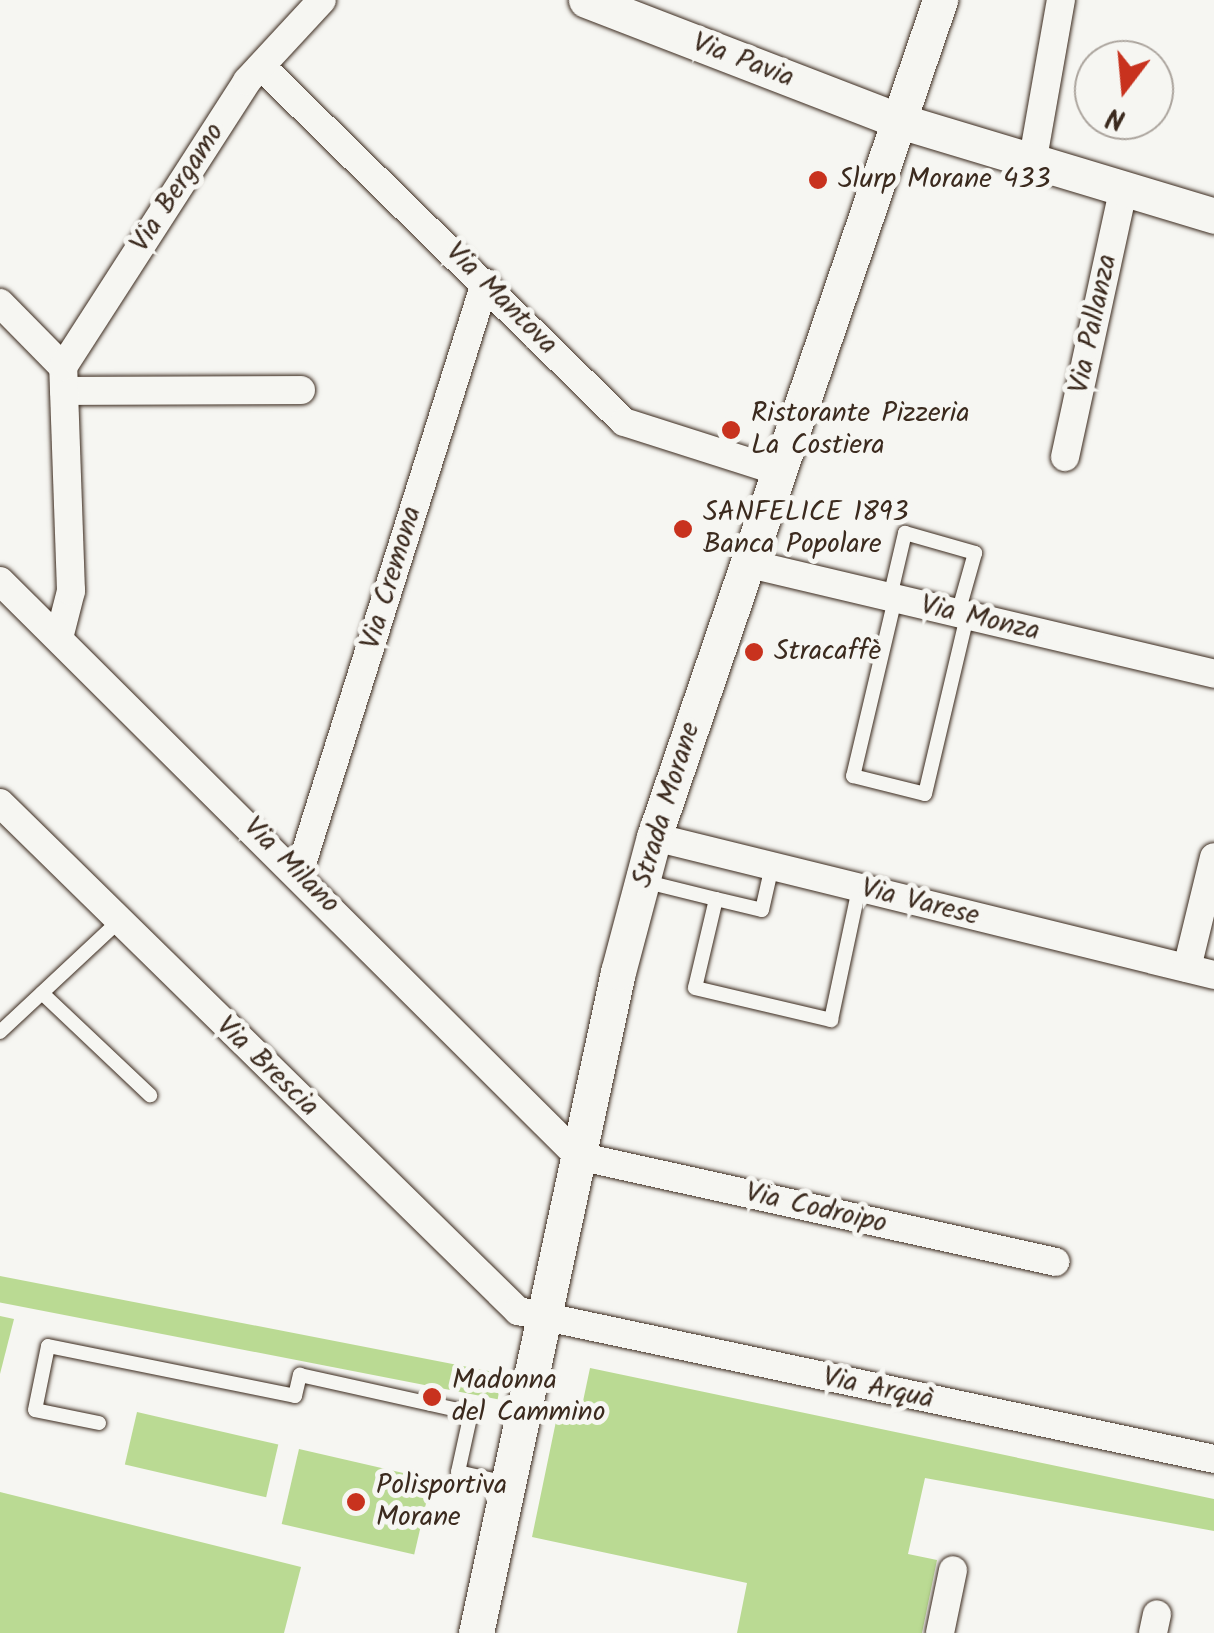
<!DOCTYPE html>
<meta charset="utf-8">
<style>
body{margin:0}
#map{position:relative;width:1214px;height:1633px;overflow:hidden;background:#f6f6f2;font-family:Kalam,sans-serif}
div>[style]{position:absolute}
.green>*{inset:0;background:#bada93;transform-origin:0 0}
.roads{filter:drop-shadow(0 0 2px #3b2a1e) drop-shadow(0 0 2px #3b2a1e)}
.service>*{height:14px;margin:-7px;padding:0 7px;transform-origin:7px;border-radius:7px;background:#f6f6f2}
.minor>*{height:28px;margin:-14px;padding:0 14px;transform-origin:14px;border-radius:14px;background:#f6f6f2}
.tertiary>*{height:35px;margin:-17.5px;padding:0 17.5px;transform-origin:17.5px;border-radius:17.5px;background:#f6f6f2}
.dots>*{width:28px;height:28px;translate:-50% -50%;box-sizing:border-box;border:5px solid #f6f6f2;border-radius:50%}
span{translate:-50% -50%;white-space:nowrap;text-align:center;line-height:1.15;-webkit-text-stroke:10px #f6f6f2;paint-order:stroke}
.street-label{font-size:28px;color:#3b2a1e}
.poi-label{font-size:28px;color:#3b2a1e}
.left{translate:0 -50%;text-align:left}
.north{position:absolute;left:1074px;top:40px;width:100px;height:100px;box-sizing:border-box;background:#f6f6f2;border:2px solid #aba49d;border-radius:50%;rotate:196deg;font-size:28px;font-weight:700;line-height:40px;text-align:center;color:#3b2a1e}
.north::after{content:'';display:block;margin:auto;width:35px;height:45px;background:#c8321e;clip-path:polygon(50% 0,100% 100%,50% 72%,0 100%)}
</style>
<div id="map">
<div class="green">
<div style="left:0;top:1276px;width:512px;height:26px;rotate:11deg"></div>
<div style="clip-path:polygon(0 1316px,14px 1319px,0 1374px)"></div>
<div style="clip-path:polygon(590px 1368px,1214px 1499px,1214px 1531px,925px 1478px,908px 1554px,937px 1560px,922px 1633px,737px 1633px,747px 1583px,532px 1537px,560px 1402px,582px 1406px)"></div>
<div style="left:137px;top:1412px;width:145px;height:54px;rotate:13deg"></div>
<div style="left:299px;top:1449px;width:136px;height:77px;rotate:13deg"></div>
<div style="clip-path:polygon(0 1492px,301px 1567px,284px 1633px,0 1633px)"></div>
</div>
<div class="roads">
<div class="service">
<div style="left:890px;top:597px;width:66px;rotate:-76.8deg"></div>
<div style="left:905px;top:533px;width:73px;rotate:15.9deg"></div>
<div style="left:975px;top:553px;width:62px;rotate:105.8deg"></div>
<div style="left:895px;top:599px;width:182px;rotate:103.3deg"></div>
<div style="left:853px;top:776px;width:74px;rotate:14deg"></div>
<div style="left:925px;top:794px;width:183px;rotate:-76.7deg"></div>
<div style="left:643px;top:881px;width:75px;rotate:13.9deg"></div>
<div style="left:716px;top:899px;width:91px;rotate:103.3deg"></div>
<div style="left:695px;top:988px;width:140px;rotate:13.2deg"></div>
<div style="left:831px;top:1020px;width:135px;rotate:-78deg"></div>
<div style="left:716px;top:899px;width:47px;rotate:13.4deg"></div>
<div style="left:762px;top:910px;width:45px;rotate:-77.2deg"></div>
<div style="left:42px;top:993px;width:149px;rotate:43.4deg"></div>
<div style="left:0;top:1032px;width:161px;rotate:-43deg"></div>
<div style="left:99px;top:1423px;width:65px;rotate:-168.5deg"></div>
<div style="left:35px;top:1410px;width:65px;rotate:-78.5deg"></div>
<div style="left:48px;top:1346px;width:252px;rotate:11.4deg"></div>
<div style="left:295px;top:1396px;width:22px;rotate:-77deg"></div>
<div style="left:300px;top:1375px;width:175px;rotate:12.5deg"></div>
<div style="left:471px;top:1413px;width:60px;rotate:102.4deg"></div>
<div style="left:458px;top:1472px;width:50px;rotate:12.7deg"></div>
</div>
<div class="minor">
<div style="left:261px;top:66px;width:508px;rotate:44.44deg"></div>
<div style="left:624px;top:422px;width:162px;rotate:17.7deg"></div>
<div style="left:1032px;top:164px;width:167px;rotate:-80deg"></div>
<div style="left:0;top:303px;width:90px;rotate:45.5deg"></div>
<div style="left:64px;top:391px;width:237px;rotate:-0.2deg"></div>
<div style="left:1065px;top:457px;width:272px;rotate:-77.7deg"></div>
<div style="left:746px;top:563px;width:481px;rotate:13.3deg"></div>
<div style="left:0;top:581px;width:815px;rotate:44.85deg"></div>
<div style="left:578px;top:1156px;width:489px;rotate:12.5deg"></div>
<div style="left:59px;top:638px;width:49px;rotate:-75.7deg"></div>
<div style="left:71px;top:591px;width:224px;rotate:-92deg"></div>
<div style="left:63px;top:367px;width:340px;rotate:-57.2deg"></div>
<div style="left:247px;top:81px;width:110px;rotate:-47.2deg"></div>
<div style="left:0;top:803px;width:726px;rotate:44.44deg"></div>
<div style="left:518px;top:1311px;width:712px;rotate:12deg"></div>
<div style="left:654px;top:837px;width:577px;rotate:13.84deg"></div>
<div style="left:299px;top:873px;width:619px;rotate:-72.5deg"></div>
<div style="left:1187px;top:968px;width:114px;rotate:-76.3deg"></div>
<div style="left:940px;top:1633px;width:64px;rotate:-78.3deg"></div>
<div style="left:1153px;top:1633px;width:19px;rotate:-78deg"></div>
</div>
<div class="tertiary">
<div style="left:586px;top:0;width:337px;rotate:21.1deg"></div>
<div style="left:900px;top:121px;width:328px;rotate:16.8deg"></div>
<div style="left:476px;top:1633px;width:676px;rotate:-77.88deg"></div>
<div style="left:618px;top:972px;width:140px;rotate:-75.1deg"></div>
<div style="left:654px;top:837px;width:885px;rotate:-71.13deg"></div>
</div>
</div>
<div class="dots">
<div style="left:818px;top:180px;background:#c8321e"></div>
<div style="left:731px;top:430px;background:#c8321e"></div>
<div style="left:683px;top:529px;background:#c8321e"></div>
<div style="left:754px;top:652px;background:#c8321e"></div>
<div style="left:432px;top:1397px;background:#c8321e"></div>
<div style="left:356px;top:1502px;background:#c8321e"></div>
</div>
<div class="street-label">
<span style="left:743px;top:61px;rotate:21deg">Via Pavia</span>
<span style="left:178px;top:188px;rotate:-57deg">Via Bergamo</span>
<span style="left:501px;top:299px;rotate:45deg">Via Mantova</span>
<span style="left:1094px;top:324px;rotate:-78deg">Via Pallanza</span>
<span style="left:392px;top:578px;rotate:-73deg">Via Cremona</span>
<span style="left:980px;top:619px;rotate:13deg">Via Monza</span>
<span style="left:667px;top:805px;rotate:-73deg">Strada Morane</span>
<span style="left:291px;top:866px;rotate:45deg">Via Milano</span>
<span style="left:920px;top:903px;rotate:14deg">Via Varese</span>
<span style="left:267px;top:1067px;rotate:44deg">Via Brescia</span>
<span style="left:816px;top:1209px;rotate:13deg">Via Codroipo</span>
<span style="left:878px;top:1389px;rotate:12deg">Via Arquà</span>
</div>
<div class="poi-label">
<span class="left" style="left:838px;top:180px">Slurp Morane 433</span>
<span class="left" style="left:751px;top:430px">Ristorante Pizzeria<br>La Costiera</span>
<span class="left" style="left:703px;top:529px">SANFELICE 1893<br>Banca Popolare</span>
<span class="left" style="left:774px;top:652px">Stracaffè</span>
<span class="left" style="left:452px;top:1397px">Madonna<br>del Cammino</span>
<span class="left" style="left:376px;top:1502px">Polisportiva<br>Morane</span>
</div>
<div class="north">N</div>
</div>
